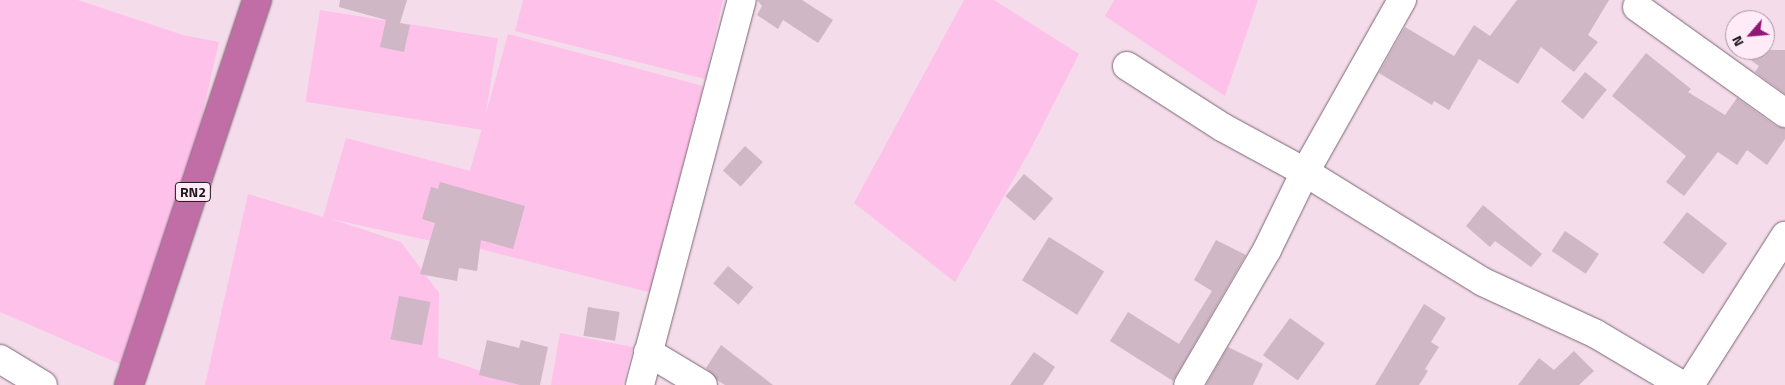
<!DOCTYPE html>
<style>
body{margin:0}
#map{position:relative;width:1785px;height:385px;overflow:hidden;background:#f4dceb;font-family:"Titillium Web",sans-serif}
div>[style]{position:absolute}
.green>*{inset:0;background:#fec1e9;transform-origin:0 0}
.building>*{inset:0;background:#cfb7c6;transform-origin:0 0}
.roads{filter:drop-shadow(0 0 1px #7b6674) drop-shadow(0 0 1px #7b6674)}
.street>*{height:28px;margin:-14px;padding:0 14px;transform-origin:14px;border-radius:14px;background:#fff}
.highway>*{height:28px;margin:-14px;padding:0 14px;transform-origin:14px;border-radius:14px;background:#c16da6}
span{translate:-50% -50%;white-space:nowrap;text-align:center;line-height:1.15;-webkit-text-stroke:4px #ffeaf7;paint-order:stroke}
.shield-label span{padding:1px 4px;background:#ffeaf7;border:1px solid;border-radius:4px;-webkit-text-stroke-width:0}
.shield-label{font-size:14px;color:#1f171c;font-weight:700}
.north{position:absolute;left:1725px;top:10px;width:50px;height:50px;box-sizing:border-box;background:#ffeaf7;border:1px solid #a5969f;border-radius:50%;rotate:243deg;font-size:14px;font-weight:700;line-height:20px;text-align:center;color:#1f171c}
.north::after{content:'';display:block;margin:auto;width:18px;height:22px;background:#911775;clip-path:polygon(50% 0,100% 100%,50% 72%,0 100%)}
</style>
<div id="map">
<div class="green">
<div style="clip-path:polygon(0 0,78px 0,183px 35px,219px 42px,143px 374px,0 312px)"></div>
<div style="clip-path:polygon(523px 0,723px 0,705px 79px,515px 31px)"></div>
<div style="clip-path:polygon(964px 0,994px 0,1079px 54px,1029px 152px,955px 282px,854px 203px)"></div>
<div style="clip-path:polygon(1114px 0,1258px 0,1225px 96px,1105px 16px)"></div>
<div style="left:320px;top:10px;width:180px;height:93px;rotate:9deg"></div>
<div style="clip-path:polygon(508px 34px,703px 86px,652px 293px,477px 248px,453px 231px,466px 185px,445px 244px,331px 219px,401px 242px,439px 293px,438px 357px,525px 385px,205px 385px,248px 194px,323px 217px,346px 138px,470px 171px)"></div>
<div style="clip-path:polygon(560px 333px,633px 347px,623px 385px,551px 385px)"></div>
</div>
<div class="building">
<div style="clip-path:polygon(340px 0,407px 0,400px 23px,410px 25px,404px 52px,380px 47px,386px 20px,339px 7px)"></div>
<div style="clip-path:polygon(757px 0,802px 0,833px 20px,818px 43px,783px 20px,778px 29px,757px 15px,762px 6px)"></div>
<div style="clip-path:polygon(1517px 0,1609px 0,1588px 35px,1598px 42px,1574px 72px,1541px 47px,1518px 84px,1479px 59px,1449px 110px,1434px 101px,1432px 105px,1379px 73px,1405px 27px,1454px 56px,1474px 25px,1490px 36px)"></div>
<div style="clip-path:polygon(1736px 50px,1785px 50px,1785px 94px,1755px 72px,1759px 66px)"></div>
<div style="clip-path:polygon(1646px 53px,1691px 89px,1688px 92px,1725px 115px,1737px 98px,1776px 126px,1785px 128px,1785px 139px,1767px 165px,1747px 150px,1737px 165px,1718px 152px,1684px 196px,1666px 182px,1686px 156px,1612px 96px)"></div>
<div style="left:1585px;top:72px;width:28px;height:38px;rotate:39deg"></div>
<div style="left:745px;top:146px;width:24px;height:33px;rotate:42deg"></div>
<div style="left:1024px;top:174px;width:38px;height:29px;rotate:40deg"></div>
<div style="clip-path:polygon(440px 182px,525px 206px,513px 249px,481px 240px,477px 271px,459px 268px,457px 281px,420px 274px,435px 223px,422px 219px,431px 187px,438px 189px)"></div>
<div style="clip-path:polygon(1483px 205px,1542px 254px,1531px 267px,1495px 241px,1490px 247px,1466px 226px)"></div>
<div style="left:1687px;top:212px;width:51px;height:39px;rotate:38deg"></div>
<div style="left:1565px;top:231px;width:41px;height:24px;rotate:34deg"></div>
<div style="left:1049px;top:237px;width:65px;height:51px;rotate:32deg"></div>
<div style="clip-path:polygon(1216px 240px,1246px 255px,1173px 381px,1110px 341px,1128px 312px,1179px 344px,1212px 291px,1194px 280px)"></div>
<div style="left:728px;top:266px;width:33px;height:23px;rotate:40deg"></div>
<div style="left:399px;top:296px;width:32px;height:44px;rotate:11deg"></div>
<div style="clip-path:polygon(1424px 304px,1446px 318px,1431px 342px,1439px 347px,1425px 369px,1428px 371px,1419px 385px,1375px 385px)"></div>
<div style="left:588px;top:307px;width:32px;height:29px;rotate:9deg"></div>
<div style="left:1290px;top:318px;width:43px;height:46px;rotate:36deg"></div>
<div style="clip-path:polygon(487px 340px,519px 348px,521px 340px,548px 347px,540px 385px,520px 385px,479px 375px)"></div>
<div style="clip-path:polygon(721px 345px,773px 385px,725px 385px,717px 380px,706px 368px)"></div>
<div style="clip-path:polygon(1228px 347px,1263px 364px,1253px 385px,1206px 385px)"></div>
<div style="clip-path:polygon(1574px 351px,1594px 371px,1579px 385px,1518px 385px,1539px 358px,1554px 370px)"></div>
<div style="clip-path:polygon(1034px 352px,1055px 367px,1043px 385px,1010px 385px)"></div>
</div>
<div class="roads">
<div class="street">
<div style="left:1402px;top:0;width:197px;rotate:119.4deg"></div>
<div style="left:1305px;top:172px;width:209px;rotate:31.7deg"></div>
<div style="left:1483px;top:282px;width:124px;rotate:24.7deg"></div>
<div style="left:1596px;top:334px;width:100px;rotate:30.7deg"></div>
<div style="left:1637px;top:7px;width:182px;rotate:35.6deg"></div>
<div style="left:1127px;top:66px;width:113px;rotate:32.7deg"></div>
<div style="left:1222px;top:127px;width:94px;rotate:28.5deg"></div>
<div style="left:1305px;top:172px;width:87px;rotate:116deg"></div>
<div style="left:1267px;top:250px;width:156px;rotate:120.3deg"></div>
<div style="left:648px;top:352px;width:64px;rotate:31deg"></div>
<div style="left:0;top:359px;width:50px;rotate:31.2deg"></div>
<div style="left:640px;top:385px;width:398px;rotate:-75.2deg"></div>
<div style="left:1690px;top:385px;width:177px;rotate:-57.5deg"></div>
</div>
<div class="highway">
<div style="left:129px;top:385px;width:406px;rotate:-71.6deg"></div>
</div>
</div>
<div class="shield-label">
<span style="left:193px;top:192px">RN2</span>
</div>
<div class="north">N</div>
</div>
